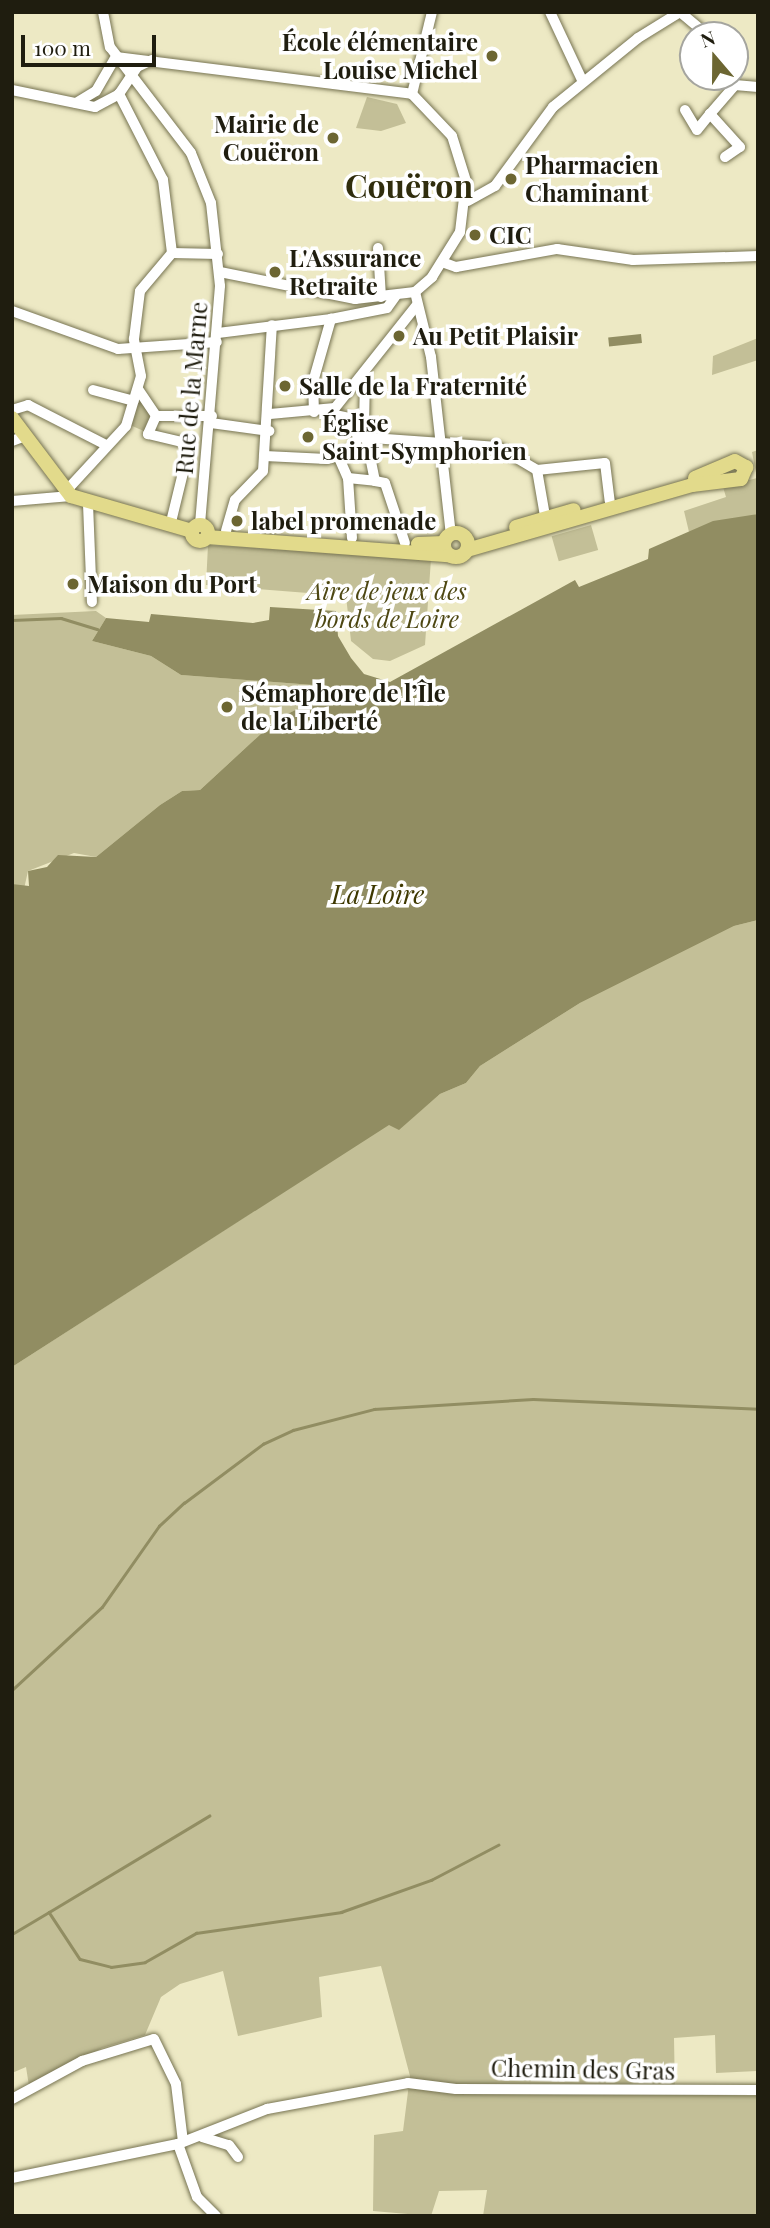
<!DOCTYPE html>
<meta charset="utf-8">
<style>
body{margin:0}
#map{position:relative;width:770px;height:2228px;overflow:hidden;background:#ede9c4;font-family:"Playfair Display",serif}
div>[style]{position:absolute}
.green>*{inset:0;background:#c3bf97;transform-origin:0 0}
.water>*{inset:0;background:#918d62;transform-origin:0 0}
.stream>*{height:2.5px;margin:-1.25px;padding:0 1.25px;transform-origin:1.25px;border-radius:1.25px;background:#918d62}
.roads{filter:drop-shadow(0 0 2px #777452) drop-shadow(0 0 2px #777452)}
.minor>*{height:10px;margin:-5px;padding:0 5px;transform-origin:5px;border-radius:5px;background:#fff}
.major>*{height:14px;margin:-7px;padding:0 7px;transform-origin:7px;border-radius:7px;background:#e2da8b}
.major>.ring{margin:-7px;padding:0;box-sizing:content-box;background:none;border:14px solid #e2da8b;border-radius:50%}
.dots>*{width:19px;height:19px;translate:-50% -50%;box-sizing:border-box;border:4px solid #fff;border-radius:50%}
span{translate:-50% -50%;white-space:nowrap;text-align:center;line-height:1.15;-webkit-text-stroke:7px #fff;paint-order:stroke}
.poi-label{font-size:24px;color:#1f1d0f;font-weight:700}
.right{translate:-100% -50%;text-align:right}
.left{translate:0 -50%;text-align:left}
.street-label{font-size:24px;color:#1f1d0f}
.park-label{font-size:24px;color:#4d4712;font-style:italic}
.water-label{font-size:26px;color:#3e3800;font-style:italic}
.district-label{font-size:32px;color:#302d0d;font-weight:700}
.frame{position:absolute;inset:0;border:14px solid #1f1d0f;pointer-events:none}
.north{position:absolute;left:679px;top:21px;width:70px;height:70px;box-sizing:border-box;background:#fff;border:2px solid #a5a59f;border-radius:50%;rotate:340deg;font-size:19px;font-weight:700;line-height:28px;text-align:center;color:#1f1d0f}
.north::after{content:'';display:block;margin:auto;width:24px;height:32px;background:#6c6632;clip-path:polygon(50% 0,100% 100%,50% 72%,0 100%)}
.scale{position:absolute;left:21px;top:35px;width:135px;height:32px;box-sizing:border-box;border:4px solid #1f1d0f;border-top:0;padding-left:9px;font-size:21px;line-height:24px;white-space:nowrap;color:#1f1d0f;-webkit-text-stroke:5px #fff;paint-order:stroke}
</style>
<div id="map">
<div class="green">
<div style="clip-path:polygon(367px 97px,397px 104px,406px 123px,381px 131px,356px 128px)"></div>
<div style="clip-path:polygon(758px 338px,758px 360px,712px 375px,713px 356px)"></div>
<div style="clip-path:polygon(140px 400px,153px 411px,146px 432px,130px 425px)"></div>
<div style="clip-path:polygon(758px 450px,758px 514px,689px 532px,684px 511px,726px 497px,723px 487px,757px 478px,752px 452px)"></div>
<div style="left:591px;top:525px;width:26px;height:41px;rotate:74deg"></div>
<div style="clip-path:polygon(208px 545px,431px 559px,425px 645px,390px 661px,373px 659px,351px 641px,346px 596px,206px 585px)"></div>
<div style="clip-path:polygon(96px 611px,106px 618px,92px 641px,151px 656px,181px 675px,313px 685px,323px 697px,277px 719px,200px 790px,182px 791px,160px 805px,96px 857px,74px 853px,28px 871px,24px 889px,12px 884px,12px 615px)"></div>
<div style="clip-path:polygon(758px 920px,758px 2083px,757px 2071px,716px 2073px,715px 2035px,674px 2038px,675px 2094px,758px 2096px,758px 2216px,483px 2216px,487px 2190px,439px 2191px,431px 2216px,373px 2211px,374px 2135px,403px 2131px,410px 2076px,381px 1966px,319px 1977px,322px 2017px,238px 2036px,223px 1971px,180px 1984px,161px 1997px,145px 2035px,102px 2048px,29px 2086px,26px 2067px,12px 2073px,12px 1367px,389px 1124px,399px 1129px,440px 1094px,466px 1083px,480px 1066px,580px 1003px,734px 926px)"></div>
</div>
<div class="water">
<div style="left:641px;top:334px;width:9px;height:33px;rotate:84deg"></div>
<div style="clip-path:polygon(758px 514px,758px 920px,734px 926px,580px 1003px,480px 1066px,466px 1083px,440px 1094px,399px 1130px,389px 1125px,12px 1367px,12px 884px,29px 886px,28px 871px,47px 867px,58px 855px,96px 857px,160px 805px,182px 791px,200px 790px,277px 719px,322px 697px,313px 685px,181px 675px,151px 656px,92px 641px,106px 618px,149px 622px,151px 614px,253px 623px,269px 620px,270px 607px,336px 611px,338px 636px,351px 658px,364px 674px,390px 682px,575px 580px,579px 587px,648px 559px,649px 549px,713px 521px)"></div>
</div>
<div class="stream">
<div style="left:12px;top:620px;width:49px;rotate:-2.3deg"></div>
<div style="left:61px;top:618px;width:38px;rotate:17deg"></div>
<div style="left:12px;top:1690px;width:122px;rotate:-42.7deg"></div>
<div style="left:102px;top:1607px;width:99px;rotate:-54.9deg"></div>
<div style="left:159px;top:1526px;width:34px;rotate:-43deg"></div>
<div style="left:184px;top:1503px;width:99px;rotate:-36.8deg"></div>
<div style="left:263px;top:1444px;width:33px;rotate:-25deg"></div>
<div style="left:293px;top:1430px;width:84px;rotate:-14.5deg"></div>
<div style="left:374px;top:1409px;width:159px;rotate:-3.6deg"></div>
<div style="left:533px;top:1399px;width:225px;rotate:2.5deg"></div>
<div style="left:49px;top:1912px;width:187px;rotate:-31deg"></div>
<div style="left:12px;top:1934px;width:43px;rotate:-30.7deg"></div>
<div style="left:49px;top:1912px;width:56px;rotate:56.6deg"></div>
<div style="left:80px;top:1959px;width:32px;rotate:14deg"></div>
<div style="left:111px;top:1967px;width:34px;rotate:-8deg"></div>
<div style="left:145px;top:1962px;width:59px;rotate:-29.6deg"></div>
<div style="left:196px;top:1933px;width:147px;rotate:-8.2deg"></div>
<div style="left:341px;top:1912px;width:96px;rotate:-19.6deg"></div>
<div style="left:431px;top:1880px;width:76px;rotate:-27.6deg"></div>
</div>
<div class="roads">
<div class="minor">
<div style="left:103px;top:12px;width:36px;rotate:79deg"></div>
<div style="left:110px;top:47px;width:133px;rotate:52.6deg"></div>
<div style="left:191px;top:153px;width:54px;rotate:68.2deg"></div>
<div style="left:211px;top:203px;width:83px;rotate:83.8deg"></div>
<div style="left:220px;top:286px;width:240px;rotate:94.8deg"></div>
<div style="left:550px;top:12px;width:75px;rotate:64.8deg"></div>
<div style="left:116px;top:57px;width:298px;rotate:7.1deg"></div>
<div style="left:731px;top:77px;width:9px;rotate:63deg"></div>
<div style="left:735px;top:85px;width:23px;rotate:5deg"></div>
<div style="left:12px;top:90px;width:85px;rotate:11.6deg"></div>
<div style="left:95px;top:107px;width:27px;rotate:-28deg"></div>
<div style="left:119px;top:94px;width:32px;rotate:-56deg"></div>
<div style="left:137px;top:67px;width:17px;rotate:-25deg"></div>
<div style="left:412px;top:94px;width:84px;rotate:-76.3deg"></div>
<div style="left:76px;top:103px;width:23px;rotate:-31deg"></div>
<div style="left:96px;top:91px;width:39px;rotate:-60deg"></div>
<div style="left:685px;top:110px;width:23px;rotate:59deg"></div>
<div style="left:697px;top:130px;width:21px;rotate:-51deg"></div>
<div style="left:725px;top:157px;width:18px;rotate:-34deg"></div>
<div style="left:740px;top:147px;width:45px;rotate:-132.3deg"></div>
<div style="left:710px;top:114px;width:38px;rotate:-49deg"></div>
<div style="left:468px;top:201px;width:31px;rotate:-29deg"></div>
<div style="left:495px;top:186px;width:98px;rotate:-53.7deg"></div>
<div style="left:553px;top:107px;width:109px;rotate:-39.1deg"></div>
<div style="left:638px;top:38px;width:49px;rotate:-31.8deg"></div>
<div style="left:680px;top:12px;width:35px;rotate:40deg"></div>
<div style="left:378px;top:248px;width:49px;rotate:86.5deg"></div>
<div style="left:172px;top:253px;width:46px;rotate:1.2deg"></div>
<div style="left:442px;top:262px;width:15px;rotate:20deg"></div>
<div style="left:456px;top:267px;width:103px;rotate:-10.1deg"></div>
<div style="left:557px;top:249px;width:77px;rotate:8.2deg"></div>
<div style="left:633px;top:260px;width:125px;rotate:-1.8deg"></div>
<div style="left:220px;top:272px;width:138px;rotate:11.3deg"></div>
<div style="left:355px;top:299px;width:60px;rotate:-6.7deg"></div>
<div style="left:415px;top:292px;width:23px;rotate:-41deg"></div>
<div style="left:432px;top:277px;width:53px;rotate:-58.1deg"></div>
<div style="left:460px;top:232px;width:51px;rotate:-83.3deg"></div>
<div style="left:466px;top:181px;width:47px;rotate:-107.3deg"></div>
<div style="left:452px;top:136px;width:58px;rotate:-133.6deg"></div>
<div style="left:415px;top:292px;width:67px;rotate:76.2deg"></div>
<div style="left:431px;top:357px;width:178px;rotate:83.6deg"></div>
<div style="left:12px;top:311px;width:113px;rotate:19.7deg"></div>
<div style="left:118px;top:349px;width:99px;rotate:-4deg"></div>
<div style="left:218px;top:333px;width:114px;rotate:-7.1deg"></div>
<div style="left:331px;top:319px;width:57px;rotate:-11.1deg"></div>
<div style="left:387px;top:308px;width:14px;rotate:-54deg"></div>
<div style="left:365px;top:378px;width:49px;rotate:91.2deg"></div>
<div style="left:364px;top:427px;width:55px;rotate:78.5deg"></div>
<div style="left:375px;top:481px;width:10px;rotate:11deg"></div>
<div style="left:385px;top:483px;width:63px;rotate:71.6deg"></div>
<div style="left:138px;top:389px;width:32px;rotate:56deg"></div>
<div style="left:156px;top:416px;width:20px;rotate:114deg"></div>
<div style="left:148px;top:434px;width:43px;rotate:13.4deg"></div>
<div style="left:190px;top:444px;width:80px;rotate:103.7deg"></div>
<div style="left:93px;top:390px;width:42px;rotate:15deg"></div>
<div style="left:12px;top:410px;width:17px;rotate:-17deg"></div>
<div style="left:28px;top:405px;width:88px;rotate:27.1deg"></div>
<div style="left:314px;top:412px;width:30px;rotate:-92deg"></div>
<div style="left:313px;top:382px;width:66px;rotate:-74.1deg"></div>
<div style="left:270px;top:414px;width:65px;rotate:-5.3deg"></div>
<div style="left:335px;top:408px;width:132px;rotate:-51.5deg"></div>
<div style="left:156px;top:416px;width:56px"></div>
<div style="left:211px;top:423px;width:59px;rotate:7.9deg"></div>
<div style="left:358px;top:437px;width:140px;rotate:4.1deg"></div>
<div style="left:498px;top:447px;width:45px;rotate:30.5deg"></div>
<div style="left:537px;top:470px;width:68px;rotate:-5.9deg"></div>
<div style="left:605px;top:463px;width:38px;rotate:83deg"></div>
<div style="left:12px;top:441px;width:14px;rotate:-21deg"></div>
<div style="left:265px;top:456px;width:62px;rotate:2.8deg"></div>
<div style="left:327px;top:459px;width:29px;rotate:-20deg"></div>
<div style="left:354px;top:449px;width:13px;rotate:-72deg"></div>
<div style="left:358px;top:437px;width:21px;rotate:-115deg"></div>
<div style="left:349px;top:418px;width:24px;rotate:-168deg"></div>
<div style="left:339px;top:458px;width:22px;rotate:66deg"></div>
<div style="left:348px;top:478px;width:60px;rotate:86.2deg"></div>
<div style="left:537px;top:470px;width:47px;rotate:80.1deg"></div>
<div style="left:348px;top:478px;width:27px;rotate:6deg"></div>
<div style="left:66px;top:491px;width:88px;rotate:-47.3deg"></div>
<div style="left:126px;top:426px;width:52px;rotate:-73.3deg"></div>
<div style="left:141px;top:376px;width:38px;rotate:-101deg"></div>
<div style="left:134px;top:339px;width:48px;rotate:-82.9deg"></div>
<div style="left:140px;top:291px;width:50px;rotate:-49.9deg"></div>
<div style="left:172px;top:253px;width:74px;rotate:-97deg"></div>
<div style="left:163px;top:180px;width:97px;rotate:-117.1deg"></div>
<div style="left:12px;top:501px;width:59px;rotate:-4.8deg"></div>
<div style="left:88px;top:504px;width:98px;rotate:87.7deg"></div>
<div style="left:226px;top:531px;width:32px;rotate:-74deg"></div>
<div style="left:235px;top:500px;width:40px;rotate:-46deg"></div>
<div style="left:263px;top:471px;width:146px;rotate:-86.5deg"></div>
<div style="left:12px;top:2099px;width:80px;rotate:-28.5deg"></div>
<div style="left:82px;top:2061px;width:75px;rotate:-17deg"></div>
<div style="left:154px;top:2039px;width:50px;rotate:63.9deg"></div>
<div style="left:176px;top:2084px;width:58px;rotate:83.1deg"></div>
<div style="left:202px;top:2137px;width:28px;rotate:17deg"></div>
<div style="left:229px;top:2145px;width:15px;rotate:53deg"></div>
<div style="left:178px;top:2144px;width:56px;rotate:70.3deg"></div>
<div style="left:197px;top:2197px;width:27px;rotate:45deg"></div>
<div style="left:12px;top:2178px;width:169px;rotate:-11.6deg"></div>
<div style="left:178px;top:2144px;width:96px;rotate:-21.5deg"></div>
<div style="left:267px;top:2109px;width:143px;rotate:-10.4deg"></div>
<div style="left:408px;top:2083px;width:48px;rotate:7.1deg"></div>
<div style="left:456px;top:2089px;width:302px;rotate:0.2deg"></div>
</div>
<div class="major">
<div style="left:12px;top:418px;width:98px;rotate:52.9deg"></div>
<div style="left:71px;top:496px;width:126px;rotate:16.1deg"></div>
<div style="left:695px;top:478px;width:43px;rotate:-23deg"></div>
<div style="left:735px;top:461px;width:13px;rotate:29deg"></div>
<div class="ring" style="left:192px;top:525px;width:2px;height:2px"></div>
<div style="left:516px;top:527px;width:60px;rotate:-16.3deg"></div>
<div class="ring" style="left:444px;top:533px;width:10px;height:10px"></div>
<div style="left:207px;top:537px;width:242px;rotate:4.3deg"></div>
<div style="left:418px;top:544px;width:26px;rotate:-2deg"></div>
<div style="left:467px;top:550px;width:234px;rotate:-16.1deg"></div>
<div style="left:692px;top:485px;width:49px;rotate:-7deg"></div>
<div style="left:741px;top:479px;width:13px;rotate:-67deg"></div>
</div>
</div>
<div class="dots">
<div style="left:492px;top:56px;background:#6c6632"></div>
<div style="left:333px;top:138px;background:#6c6632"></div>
<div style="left:511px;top:179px;background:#6c6632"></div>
<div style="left:475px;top:235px;background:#6c6632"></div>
<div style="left:275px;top:272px;background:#6c6632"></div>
<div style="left:399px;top:336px;background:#6c6632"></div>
<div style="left:285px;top:386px;background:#6c6632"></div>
<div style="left:308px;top:437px;background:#6c6632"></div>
<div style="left:237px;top:521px;background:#6c6632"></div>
<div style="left:73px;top:584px;background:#6c6632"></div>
<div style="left:227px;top:707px;background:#6c6632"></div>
</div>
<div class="poi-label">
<span class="right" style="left:478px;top:56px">École élémentaire<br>Louise Michel</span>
<span class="right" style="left:319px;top:138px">Mairie de<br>Couëron</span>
<span class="left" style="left:525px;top:179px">Pharmacien<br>Chaminant</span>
<span class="left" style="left:489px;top:235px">CIC</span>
<span class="left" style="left:289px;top:272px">L'Assurance<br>Retraite</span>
<span class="left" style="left:413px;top:336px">Au Petit Plaisir</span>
<span class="left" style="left:299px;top:386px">Salle de la Fraternité</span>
<span class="left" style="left:322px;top:437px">Église<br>Saint-Symphorien</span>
<span class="left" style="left:251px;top:521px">label promenade</span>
<span class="left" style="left:87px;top:584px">Maison du Port</span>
<span class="left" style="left:241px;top:707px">Sémaphore de l’Île<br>de la Liberté</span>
</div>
<div class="street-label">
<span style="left:191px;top:388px;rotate:-85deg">Rue de la Marne</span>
<span style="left:583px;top:2069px;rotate:1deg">Chemin des Gras</span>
</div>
<div class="park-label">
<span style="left:387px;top:605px">Aire de jeux des<br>bords de Loire</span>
</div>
<div class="water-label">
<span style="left:378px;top:894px">La Loire</span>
</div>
<div class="district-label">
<span style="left:409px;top:185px">Couëron</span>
</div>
<div class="frame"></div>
<div class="north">N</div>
<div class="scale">100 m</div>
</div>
